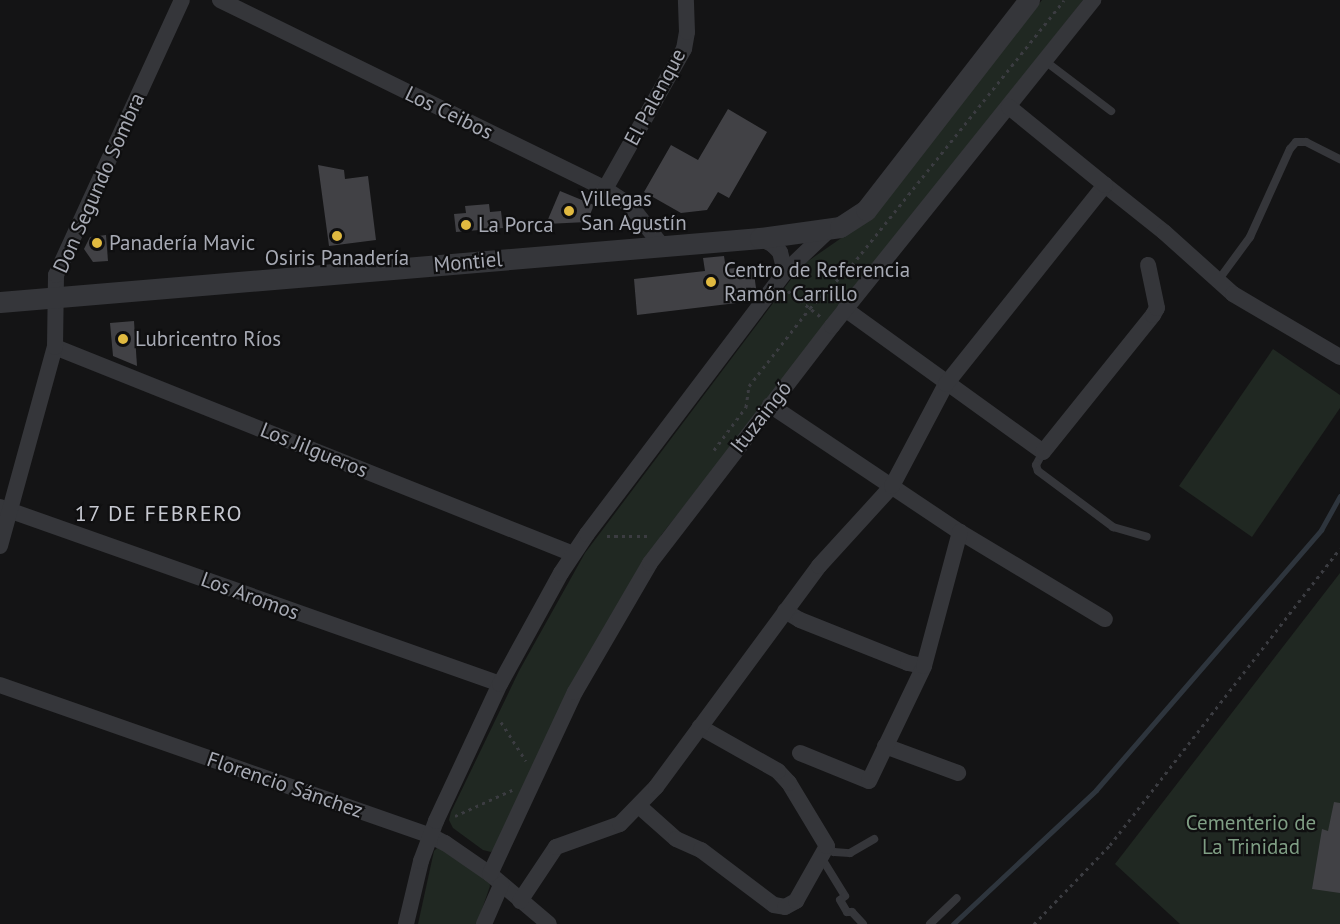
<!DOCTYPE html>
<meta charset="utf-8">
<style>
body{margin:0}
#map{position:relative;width:1340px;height:924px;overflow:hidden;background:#141415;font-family:"PT Sans",sans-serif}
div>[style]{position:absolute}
.green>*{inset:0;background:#202822}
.stream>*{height:5px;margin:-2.5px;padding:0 2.5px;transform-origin:2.5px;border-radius:2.5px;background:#2e353d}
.building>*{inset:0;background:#414145}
.path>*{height:3px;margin-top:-1.5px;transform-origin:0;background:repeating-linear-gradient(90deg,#3b3c41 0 3px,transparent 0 7.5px)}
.service>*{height:8px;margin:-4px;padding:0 4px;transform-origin:4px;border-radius:4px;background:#35363a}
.minor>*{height:16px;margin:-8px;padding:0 8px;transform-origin:8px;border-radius:8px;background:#35363a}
.tertiary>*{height:21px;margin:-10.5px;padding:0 10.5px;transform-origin:10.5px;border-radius:10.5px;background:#35363a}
.dots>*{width:16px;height:16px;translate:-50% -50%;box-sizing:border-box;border:3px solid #0f0f10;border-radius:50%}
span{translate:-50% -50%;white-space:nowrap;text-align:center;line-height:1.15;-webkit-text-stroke:4.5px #0f0f10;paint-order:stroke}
.street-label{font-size:21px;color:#a7aab4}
.poi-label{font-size:21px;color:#a7aab4}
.left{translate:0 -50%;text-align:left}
.park-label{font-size:21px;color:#7f9e84}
.neighbourhood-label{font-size:22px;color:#c7c9d1;letter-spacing:1.5px}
</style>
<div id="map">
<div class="green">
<div style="clip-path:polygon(1042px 0,1083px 0,662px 534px,494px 849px,491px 852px,483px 850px,453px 828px,449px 820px,451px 812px,519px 671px,585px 553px,801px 266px,873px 216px)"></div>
<div style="clip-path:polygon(1273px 349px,1340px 395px,1340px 408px,1252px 537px,1179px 486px)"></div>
<div style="clip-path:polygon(1340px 573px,1340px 924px,1180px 924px,1115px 864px)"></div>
<div style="clip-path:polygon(439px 846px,489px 880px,490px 886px,477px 924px,418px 924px,434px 851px)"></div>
</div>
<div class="stream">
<div style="left:953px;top:924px;width:196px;rotate:-43.1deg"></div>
<div style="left:1096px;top:790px;width:344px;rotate:-49.1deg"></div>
<div style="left:1321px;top:530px;width:39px;rotate:-61deg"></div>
</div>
<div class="building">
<div style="clip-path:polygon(728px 109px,767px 132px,729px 198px,718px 192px,707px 210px,681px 213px,644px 192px,671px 145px,698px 160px)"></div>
<div style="clip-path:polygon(318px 165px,344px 170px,345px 179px,368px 176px,376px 240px,329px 246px)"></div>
<div style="clip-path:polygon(560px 191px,594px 205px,587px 222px,546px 224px)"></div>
<div style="clip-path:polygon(489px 204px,490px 212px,501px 211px,503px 228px,456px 232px,454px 214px,466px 213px,465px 206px)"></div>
<div style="clip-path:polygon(106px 235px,108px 261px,93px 262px,84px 249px,90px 237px)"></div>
<div style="clip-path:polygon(724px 256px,726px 269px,753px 266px,756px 288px,745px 302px,637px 315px,634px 279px,705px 271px,703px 258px)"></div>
<div style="clip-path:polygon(134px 321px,137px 366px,113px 356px,110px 323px)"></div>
<div style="clip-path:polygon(1334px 802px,1340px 803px,1340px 893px,1312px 889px,1322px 829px,1328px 831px)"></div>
</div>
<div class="path">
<div style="left:788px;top:291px;width:42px;rotate:38.2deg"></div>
<div style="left:714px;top:450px;width:54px;rotate:-53.3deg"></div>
<div style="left:746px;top:407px;width:21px;rotate:-82deg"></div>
<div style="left:749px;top:386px;width:99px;rotate:-52deg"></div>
<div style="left:810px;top:308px;width:60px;rotate:-45.7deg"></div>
<div style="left:852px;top:265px;width:339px;rotate:-51.3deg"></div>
<div style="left:607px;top:536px;width:42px"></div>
<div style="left:501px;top:722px;width:46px;rotate:57.3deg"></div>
<div style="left:455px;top:816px;width:63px;rotate:-24.5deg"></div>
<div style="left:1034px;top:924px;width:110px;rotate:-46.1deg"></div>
<div style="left:1110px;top:845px;width:375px;rotate:-52.2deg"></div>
</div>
<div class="service">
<div style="left:1045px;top:61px;width:83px;rotate:37.1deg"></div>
<div style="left:1217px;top:282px;width:56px;rotate:-53.7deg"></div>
<div style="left:1250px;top:237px;width:97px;rotate:-65.6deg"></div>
<div style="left:1290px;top:149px;width:9px;rotate:-49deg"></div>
<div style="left:1296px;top:142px;width:10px"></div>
<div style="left:1306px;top:142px;width:38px;rotate:27deg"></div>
<div style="left:1043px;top:452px;width:15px;rotate:118deg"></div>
<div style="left:1036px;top:465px;width:6px;rotate:72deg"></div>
<div style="left:1038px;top:471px;width:94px;rotate:36.7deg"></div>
<div style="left:1113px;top:527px;width:35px;rotate:16deg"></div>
<div style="left:827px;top:846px;width:9px;rotate:41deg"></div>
<div style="left:834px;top:852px;width:16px;rotate:4deg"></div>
<div style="left:850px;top:853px;width:28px;rotate:-30deg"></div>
<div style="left:821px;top:857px;width:46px;rotate:58.4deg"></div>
<div style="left:845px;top:896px;width:6px;rotate:141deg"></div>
<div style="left:840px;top:900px;width:14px;rotate:60deg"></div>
<div style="left:847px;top:912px;width:5px"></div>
<div style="left:852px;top:912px;width:16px;rotate:47deg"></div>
<div style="left:930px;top:924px;width:37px;rotate:-44deg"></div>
</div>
<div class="minor">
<div style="left:220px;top:0;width:429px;rotate:26.1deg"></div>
<div style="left:605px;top:189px;width:30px;rotate:33deg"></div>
<div style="left:630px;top:205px;width:52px;rotate:52deg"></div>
<div style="left:1105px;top:185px;width:75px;rotate:38.5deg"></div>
<div style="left:1164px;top:232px;width:93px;rotate:41.9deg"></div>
<div style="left:1233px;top:294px;width:124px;rotate:30.5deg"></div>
<div style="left:605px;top:189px;width:161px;rotate:-60.6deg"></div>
<div style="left:684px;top:49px;width:17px;rotate:-80deg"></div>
<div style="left:687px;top:32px;width:32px;rotate:-92deg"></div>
<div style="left:760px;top:238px;width:15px;rotate:28deg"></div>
<div style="left:773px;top:245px;width:10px;rotate:45deg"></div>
<div style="left:780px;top:252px;width:21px;rotate:76deg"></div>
<div style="left:845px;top:309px;width:244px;rotate:35.8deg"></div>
<div style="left:1043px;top:452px;width:176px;rotate:-51.2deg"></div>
<div style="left:1153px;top:315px;width:8px;rotate:-60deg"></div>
<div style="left:1157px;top:308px;width:44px;rotate:-101.8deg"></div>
<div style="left:55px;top:347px;width:558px;rotate:21.78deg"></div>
<div style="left:770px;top:405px;width:229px;rotate:33.8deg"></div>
<div style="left:960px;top:532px;width:169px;rotate:31deg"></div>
<div style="left:0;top:507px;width:530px;rotate:19.49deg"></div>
<div style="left:0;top:546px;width:206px;rotate:-74.6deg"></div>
<div style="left:55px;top:347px;width:72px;rotate:-89.2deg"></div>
<div style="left:56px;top:275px;width:302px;rotate:-65.4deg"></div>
<div style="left:785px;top:611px;width:17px;rotate:31deg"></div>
<div style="left:800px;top:620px;width:116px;rotate:21.7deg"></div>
<div style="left:908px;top:663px;width:16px;rotate:11deg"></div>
<div style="left:0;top:685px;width:457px;rotate:19.3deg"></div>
<div style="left:431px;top:836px;width:16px;rotate:27deg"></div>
<div style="left:445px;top:843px;width:55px;rotate:34.6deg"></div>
<div style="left:490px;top:874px;width:77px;rotate:40.3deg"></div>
<div style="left:885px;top:746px;width:78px;rotate:20.3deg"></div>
<div style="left:800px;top:753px;width:74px;rotate:22.1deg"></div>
<div style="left:869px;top:781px;width:127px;rotate:-64.4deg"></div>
<div style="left:924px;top:666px;width:139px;rotate:-75deg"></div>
<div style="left:640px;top:807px;width:48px;rotate:41.6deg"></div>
<div style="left:676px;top:839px;width:27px;rotate:24deg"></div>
<div style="left:701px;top:850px;width:91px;rotate:37deg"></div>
<div style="left:774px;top:905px;width:11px;rotate:10deg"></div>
<div style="left:785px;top:907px;width:13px;rotate:-29deg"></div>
<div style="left:796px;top:901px;width:63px;rotate:-60.6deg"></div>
<div style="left:827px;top:846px;width:74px;rotate:-121.1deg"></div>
<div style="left:789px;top:783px;width:16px;rotate:-133deg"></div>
<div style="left:778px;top:771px;width:90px;rotate:-150.6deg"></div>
<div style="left:490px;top:874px;width:201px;rotate:-65deg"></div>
<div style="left:575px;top:692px;width:149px;rotate:-59.8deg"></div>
<div style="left:650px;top:563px;width:299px;rotate:-52.5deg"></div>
<div style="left:832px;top:326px;width:418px;rotate:-51.3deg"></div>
<div style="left:520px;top:901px;width:65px;rotate:-56.3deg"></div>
<div style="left:556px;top:847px;width:68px;rotate:-19.8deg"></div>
<div style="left:620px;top:824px;width:52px;rotate:-45.8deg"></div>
<div style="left:656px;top:787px;width:275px;rotate:-53.6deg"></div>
<div style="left:819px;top:566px;width:108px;rotate:-47.6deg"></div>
<div style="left:892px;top:486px;width:115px;rotate:-62.1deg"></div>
<div style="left:946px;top:384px;width:255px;rotate:-51.4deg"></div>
<div style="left:1105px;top:185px;width:124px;rotate:-140.9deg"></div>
<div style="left:406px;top:924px;width:65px;rotate:-76.6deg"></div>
<div style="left:421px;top:861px;width:43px;rotate:-69.4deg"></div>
<div style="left:436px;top:821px;width:151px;rotate:-65deg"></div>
<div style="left:500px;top:684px;width:127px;rotate:-61.2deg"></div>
<div style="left:561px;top:573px;width:47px;rotate:-56.3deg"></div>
<div style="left:587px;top:534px;width:328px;rotate:-52.9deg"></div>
<div style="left:785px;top:272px;width:61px;rotate:-43.7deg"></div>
<div style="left:484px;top:924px;width:43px;rotate:-66.4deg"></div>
</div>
<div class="tertiary">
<div style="left:0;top:302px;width:763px;rotate:-4.81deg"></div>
<div style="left:760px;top:238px;width:81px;rotate:-7.8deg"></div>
<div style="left:840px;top:227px;width:31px;rotate:-33deg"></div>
<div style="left:866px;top:210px;width:266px;rotate:-52.2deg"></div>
</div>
<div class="dots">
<div style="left:569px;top:211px;background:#e1ba40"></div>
<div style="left:466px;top:225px;background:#e1ba40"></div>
<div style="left:337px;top:236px;background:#e1ba40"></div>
<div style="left:97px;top:243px;background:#e1ba40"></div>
<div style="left:711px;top:282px;background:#e1ba40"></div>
<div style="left:123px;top:339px;background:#e1ba40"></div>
</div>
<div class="street-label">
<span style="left:655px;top:97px;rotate:-62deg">El Palenque</span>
<span style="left:449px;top:113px;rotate:26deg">Los Ceibos</span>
<span style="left:99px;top:183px;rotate:-66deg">Don Segundo Sombra</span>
<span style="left:468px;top:262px;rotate:-5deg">Montiel</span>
<span style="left:761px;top:417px;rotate:-52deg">Ituzaingó</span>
<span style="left:314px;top:450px;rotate:22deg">Los Jilgueros</span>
<span style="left:250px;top:596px;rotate:20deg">Los Aromos</span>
<span style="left:285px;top:785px;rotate:19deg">Florencio Sánchez</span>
</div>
<div class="poi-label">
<span class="left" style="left:581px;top:211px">Villegas<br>San Agustín</span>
<span class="left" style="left:478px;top:225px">La Porca</span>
<span class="left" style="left:109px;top:243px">Panadería Mavic</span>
<span style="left:337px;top:258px">Osiris Panadería</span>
<span class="left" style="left:724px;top:282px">Centro de Referencia<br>Ramón Carrillo</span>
<span class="left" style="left:135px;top:339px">Lubricentro Ríos</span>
</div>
<div class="park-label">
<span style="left:1251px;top:835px">Cementerio de<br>La Trinidad</span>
</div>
<div class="neighbourhood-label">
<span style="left:159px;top:514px">17 DE FEBRERO</span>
</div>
</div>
